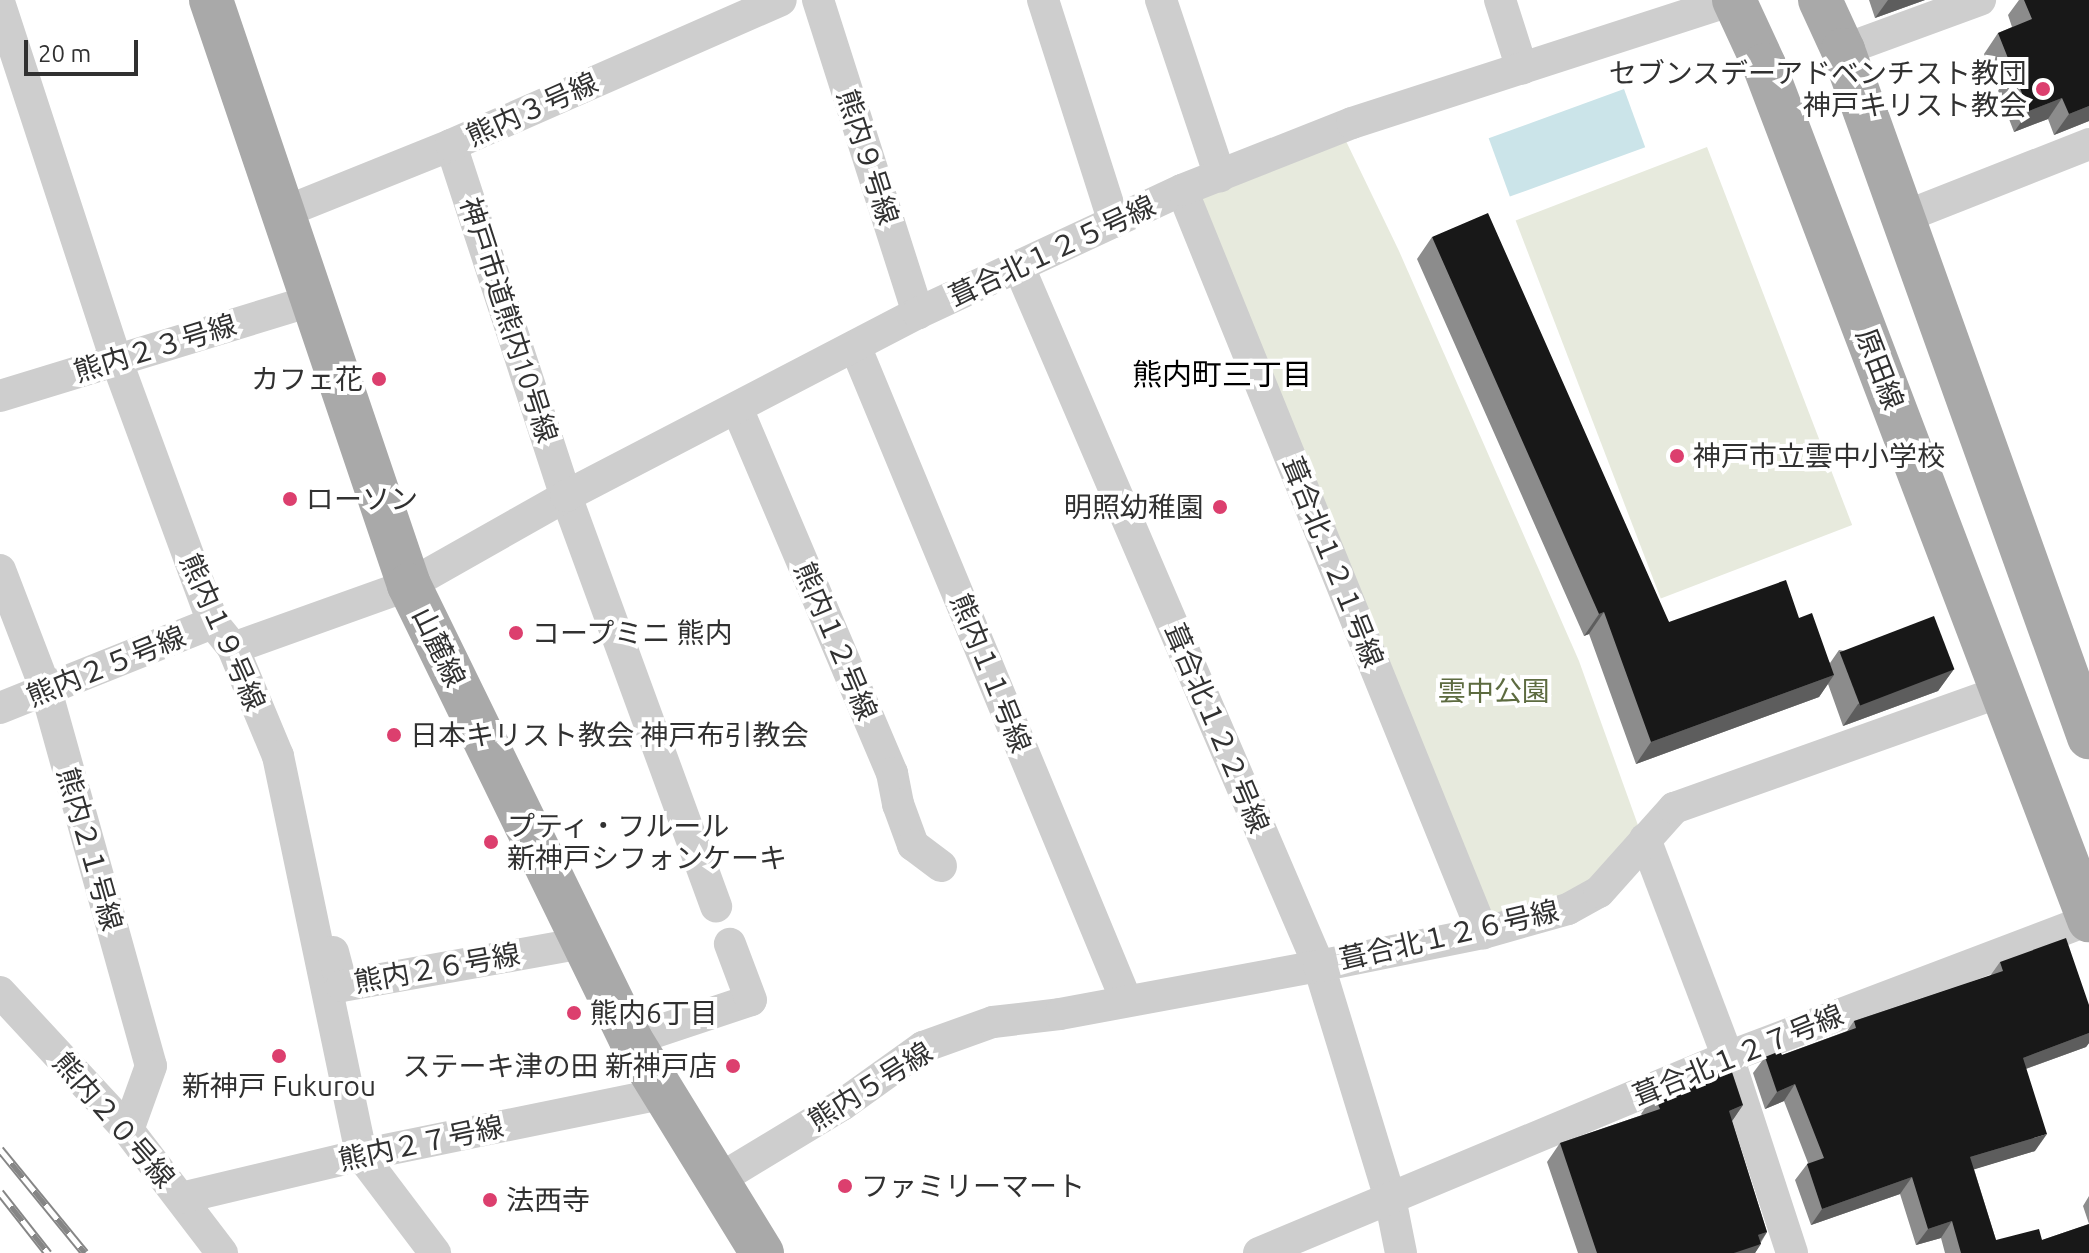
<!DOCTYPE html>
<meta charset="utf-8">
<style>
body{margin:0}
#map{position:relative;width:2089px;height:1253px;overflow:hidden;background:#fff;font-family:Ubuntu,"Noto Sans JP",sans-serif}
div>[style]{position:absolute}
.green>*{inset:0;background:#e7eadd;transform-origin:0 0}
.water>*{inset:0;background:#cbe4e9;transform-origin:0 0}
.street>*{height:32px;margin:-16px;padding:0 16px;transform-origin:16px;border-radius:16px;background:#cecece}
.primary>*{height:44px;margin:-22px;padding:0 22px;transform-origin:22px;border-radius:22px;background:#a9a9a9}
.rail>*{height:9px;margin-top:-4.5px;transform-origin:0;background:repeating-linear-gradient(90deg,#fff 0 18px,#868686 0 36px);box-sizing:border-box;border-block:2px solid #868686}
.wall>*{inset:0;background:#8c8c8c}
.shaded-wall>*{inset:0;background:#5d5d5d}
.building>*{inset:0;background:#181818;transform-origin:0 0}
.dots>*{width:22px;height:22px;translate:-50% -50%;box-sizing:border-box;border:4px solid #fff;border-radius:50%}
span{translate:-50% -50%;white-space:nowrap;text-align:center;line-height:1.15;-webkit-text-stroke:8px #fff;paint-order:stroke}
.poi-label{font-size:28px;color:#313131}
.right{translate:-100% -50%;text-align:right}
.left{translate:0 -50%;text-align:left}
.street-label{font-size:28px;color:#313131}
.park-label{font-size:28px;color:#5d6b40}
.neighbourhood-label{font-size:30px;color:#000}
.scale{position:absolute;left:24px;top:40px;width:114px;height:36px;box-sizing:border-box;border:4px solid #313131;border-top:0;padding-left:10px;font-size:24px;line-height:28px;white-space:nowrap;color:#313131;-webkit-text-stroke:6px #fff;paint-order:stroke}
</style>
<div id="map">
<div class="green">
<div style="clip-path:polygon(1345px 139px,1399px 251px,1579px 661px,1639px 828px,1598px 878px,1563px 898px,1490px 919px,1196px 197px)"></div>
<div style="left:1707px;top:147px;width:405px;height:205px;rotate:69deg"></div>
</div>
<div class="water">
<div style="left:1624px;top:89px;width:62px;height:144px;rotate:70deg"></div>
</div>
<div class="street">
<div style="left:818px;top:0;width:329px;rotate:72.3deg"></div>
<div style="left:1043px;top:0;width:233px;rotate:72.3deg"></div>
<div style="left:1161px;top:0;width:186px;rotate:71.5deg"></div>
<div style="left:1500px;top:0;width:72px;rotate:72.3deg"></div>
<div style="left:0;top:5px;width:373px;rotate:71.9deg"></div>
<div style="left:116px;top:359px;width:281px;rotate:69.8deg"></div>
<div style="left:213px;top:623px;width:32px;rotate:51deg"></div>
<div style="left:233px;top:648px;width:117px;rotate:67.4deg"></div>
<div style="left:278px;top:756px;width:408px;rotate:78.2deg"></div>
<div style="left:361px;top:1155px;width:123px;rotate:52.9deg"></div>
<div style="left:1843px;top:50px;width:146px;rotate:-20.1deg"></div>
<div style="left:451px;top:145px;width:369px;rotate:71.9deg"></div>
<div style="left:566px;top:496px;width:437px;rotate:69.9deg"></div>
<div style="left:1182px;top:190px;width:802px;rotate:67.95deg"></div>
<div style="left:282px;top:213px;width:182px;rotate:-21.9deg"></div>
<div style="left:451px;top:145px;width:360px;rotate:-23.7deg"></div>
<div style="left:1904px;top:217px;width:199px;rotate:-21.5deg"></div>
<div style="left:1019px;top:267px;width:761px;rotate:66.77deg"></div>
<div style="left:1319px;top:966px;width:243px;rotate:73deg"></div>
<div style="left:1390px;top:1198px;width:56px;rotate:78.7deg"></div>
<div style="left:855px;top:346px;width:708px;rotate:67.49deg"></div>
<div style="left:0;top:396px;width:325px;rotate:-17deg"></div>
<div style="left:737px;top:408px;width:397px;rotate:67deg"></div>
<div style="left:892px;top:773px;width:32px;rotate:79deg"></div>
<div style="left:898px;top:804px;width:44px;rotate:69.9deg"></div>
<div style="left:913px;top:845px;width:35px;rotate:37deg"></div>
<div style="left:0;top:570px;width:129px;rotate:69deg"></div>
<div style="left:46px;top:690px;width:390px;rotate:74.4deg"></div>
<div style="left:151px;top:1066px;width:68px;rotate:109.8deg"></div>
<div style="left:233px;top:648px;width:187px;rotate:-19.7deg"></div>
<div style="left:409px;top:585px;width:180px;rotate:-29.5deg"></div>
<div style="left:566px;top:496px;width:397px;rotate:-27.5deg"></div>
<div style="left:918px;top:313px;width:291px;rotate:-25deg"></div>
<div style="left:1182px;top:190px;width:183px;rotate:-21.5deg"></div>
<div style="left:1352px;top:123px;width:399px;rotate:-17.9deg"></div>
<div style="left:0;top:708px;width:229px;rotate:-21.8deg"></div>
<div style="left:1645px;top:839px;width:233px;rotate:69.2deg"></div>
<div style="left:1728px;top:1057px;width:206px;rotate:71.9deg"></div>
<div style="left:333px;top:952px;width:35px;rotate:75deg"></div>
<div style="left:342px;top:986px;width:246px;rotate:-10.1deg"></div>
<div style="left:0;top:992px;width:188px;rotate:47.2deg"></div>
<div style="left:128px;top:1130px;width:155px;rotate:52.6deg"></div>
<div style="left:631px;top:1040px;width:126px;rotate:-18.4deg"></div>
<div style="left:751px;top:1000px;width:60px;rotate:-110.6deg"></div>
<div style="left:718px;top:1180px;width:145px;rotate:-31.2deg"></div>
<div style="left:842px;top:1105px;width:100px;rotate:-35.6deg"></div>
<div style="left:923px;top:1047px;width:74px;rotate:-19.7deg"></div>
<div style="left:993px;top:1022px;width:67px;rotate:-6.8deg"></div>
<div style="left:1060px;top:1014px;width:263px;rotate:-10.5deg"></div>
<div style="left:1319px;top:966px;width:167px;rotate:-11.4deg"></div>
<div style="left:1483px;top:933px;width:88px;rotate:-15.8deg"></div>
<div style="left:1568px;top:909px;width:35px;rotate:-29deg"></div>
<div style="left:1599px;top:892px;width:113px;rotate:-48.2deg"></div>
<div style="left:1674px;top:808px;width:349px;rotate:-19.6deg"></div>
<div style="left:181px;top:1198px;width:185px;rotate:-13.4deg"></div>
<div style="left:361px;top:1155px;width:307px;rotate:-11.5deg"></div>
<div style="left:1259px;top:1253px;width:508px;rotate:-22.68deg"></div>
<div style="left:1728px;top:1057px;width:386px;rotate:-20.8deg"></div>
</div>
<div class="primary">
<div style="left:211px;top:0;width:618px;rotate:71.3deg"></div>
<div style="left:409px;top:585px;width:506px;rotate:63.99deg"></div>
<div style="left:631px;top:1040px;width:250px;rotate:58.4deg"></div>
<div style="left:1734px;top:0;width:72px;rotate:65.2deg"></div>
<div style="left:1764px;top:65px;width:915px;rotate:69.19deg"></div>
<div style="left:1820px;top:0;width:55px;rotate:65.3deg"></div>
<div style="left:1843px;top:50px;width:730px;rotate:70.3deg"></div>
</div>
<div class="rail">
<div style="left:0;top:1149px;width:134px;rotate:50.7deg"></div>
<div style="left:0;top:1192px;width:78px;rotate:51.8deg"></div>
</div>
<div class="wall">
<div style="clip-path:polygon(1869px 0,1925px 0,1875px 18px)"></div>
<div style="clip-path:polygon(2019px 0,2089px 0,2089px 121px,2054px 135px,2048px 119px,2014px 132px,1984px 54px,1998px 33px,2012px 27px,2008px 15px)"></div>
<div style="clip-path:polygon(1432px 237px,1669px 622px,1799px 618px,1830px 663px,1839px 650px,1954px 669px,1938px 691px,1843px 726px,1828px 684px,1819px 697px,1636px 764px,1589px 634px,1584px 636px,1417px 259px)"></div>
<div style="clip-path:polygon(2000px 962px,2089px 1005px,2089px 1043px,2086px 1047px,2026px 1069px,2035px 1151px,1974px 1169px,1996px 1240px,2042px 1240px,2089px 1224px,2083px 1206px,2089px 1196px,2089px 1253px,1945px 1253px,1941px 1238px,1916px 1245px,1900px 1194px,1811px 1225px,1795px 1180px,1808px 1163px,1784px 1101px,1765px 1109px,1753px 1073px,1765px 1057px,1782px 1055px,1847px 1031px,1854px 1021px,1990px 976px)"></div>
<div style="clip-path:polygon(1654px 1095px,1743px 1105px,1732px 1121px,1767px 1232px,1755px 1253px,1578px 1253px,1547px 1162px,1560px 1143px,1642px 1115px,1641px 1114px)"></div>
</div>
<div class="shaded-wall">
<div style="clip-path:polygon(1888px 0,1925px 0,1875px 18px)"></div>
<div style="clip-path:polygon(2062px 98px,2048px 119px,2014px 132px,2029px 111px)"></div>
<div style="clip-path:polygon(2089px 106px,2089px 121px,2054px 135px,2069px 114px)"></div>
<div style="clip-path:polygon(1604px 612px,1589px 634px,1584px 636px,1599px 614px)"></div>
<div style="clip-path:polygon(1954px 669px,1938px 691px,1843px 726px,1858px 704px)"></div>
<div style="clip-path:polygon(1834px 675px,1819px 697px,1636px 764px,1651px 742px)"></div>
<div style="clip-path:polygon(2089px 1033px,2089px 1043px,2086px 1047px,2011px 1074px,2023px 1058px)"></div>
<div style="clip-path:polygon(1795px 1084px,1784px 1101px,1765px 1109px,1777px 1092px)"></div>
<div style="clip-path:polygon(1743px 1105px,1730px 1124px,1729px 1111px)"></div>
<div style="clip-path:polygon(2047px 1134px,2035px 1151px,1959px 1174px,1970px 1157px)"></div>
<div style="clip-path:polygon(1912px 1177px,1900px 1194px,1811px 1225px,1822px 1209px)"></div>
<div style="clip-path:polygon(1952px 1221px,1941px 1238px,1916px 1245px,1928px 1229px)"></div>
<div style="clip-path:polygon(1767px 1232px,1758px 1245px,1761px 1244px,1755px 1253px,1734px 1253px,1758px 1235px)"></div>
</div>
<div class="building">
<div style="clip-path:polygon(2024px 0,2089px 0,2089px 106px,2069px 114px,2062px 98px,2029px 111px,1998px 33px,2032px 19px)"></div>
<div style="clip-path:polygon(1488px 213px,1669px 622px,1786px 580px,1799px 618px,1812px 613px,1834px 675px,1651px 742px,1604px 612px,1599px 614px,1432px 237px)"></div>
<div style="left:1934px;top:616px;width:57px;height:101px;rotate:69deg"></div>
<div style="clip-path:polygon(2066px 938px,2089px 1005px,2089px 1033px,2023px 1058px,2047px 1134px,1970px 1157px,1996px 1240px,2039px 1229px,2042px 1240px,2089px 1224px,2089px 1253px,1961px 1253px,1952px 1221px,1928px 1229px,1912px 1177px,1822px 1209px,1807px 1164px,1824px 1158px,1795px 1084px,1777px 1092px,1765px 1057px,1780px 1051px,1782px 1055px,1856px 1028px,1854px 1021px,2003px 971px,2000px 962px)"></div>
<div style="clip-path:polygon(1724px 1067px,1725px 1072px,1731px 1069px,1743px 1105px,1729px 1111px,1767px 1232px,1758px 1235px,1761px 1244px,1734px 1253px,1597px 1253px,1560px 1143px,1660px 1109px,1654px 1095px)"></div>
</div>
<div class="dots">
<div style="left:2043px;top:89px;background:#dc3f6e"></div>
<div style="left:379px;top:379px;background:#dc3f6e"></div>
<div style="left:1677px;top:456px;background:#dc3f6e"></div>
<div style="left:290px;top:499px;background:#dc3f6e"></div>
<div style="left:1220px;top:507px;background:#dc3f6e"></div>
<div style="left:516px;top:633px;background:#dc3f6e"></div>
<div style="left:394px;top:735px;background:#dc3f6e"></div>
<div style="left:491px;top:842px;background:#dc3f6e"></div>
<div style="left:574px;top:1013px;background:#dc3f6e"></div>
<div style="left:279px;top:1056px;background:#dc3f6e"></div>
<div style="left:733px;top:1066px;background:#dc3f6e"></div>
<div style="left:845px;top:1186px;background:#dc3f6e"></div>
<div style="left:490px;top:1200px;background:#dc3f6e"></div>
</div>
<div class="poi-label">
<span class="right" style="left:2027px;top:89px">セブンスデーアドベンチスト教団<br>神戸キリスト教会</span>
<span class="right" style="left:363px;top:379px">カフェ花</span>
<span class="left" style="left:1693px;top:456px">神戸市立雲中小学校</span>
<span class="left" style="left:306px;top:499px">ローソン</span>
<span class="right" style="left:1204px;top:507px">明照幼稚園</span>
<span class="left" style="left:532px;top:633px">コープミニ 熊内</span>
<span class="left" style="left:410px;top:735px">日本キリスト教会 神戸布引教会</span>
<span class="left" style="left:507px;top:842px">プティ・フルール<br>新神戸シフォンケーキ</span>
<span class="left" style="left:590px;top:1013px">熊内6丁目</span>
<span class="right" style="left:717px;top:1066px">ステーキ津の田 新神戸店</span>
<span style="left:279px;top:1086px">新神戸 Fukurou</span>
<span class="left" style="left:861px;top:1186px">ファミリーマート</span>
<span class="left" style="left:506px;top:1200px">法西寺</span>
</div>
<div class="street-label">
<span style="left:532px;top:109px;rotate:-24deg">熊内３号線</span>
<span style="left:868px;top:157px;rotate:72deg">熊内９号線</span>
<span style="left:1052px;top:251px;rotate:-25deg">葺合北１２５号線</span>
<span style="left:509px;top:320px;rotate:72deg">神戸市道熊内10号線</span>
<span style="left:155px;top:348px;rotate:-17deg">熊内２３号線</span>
<span style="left:1880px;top:369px;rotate:69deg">原田線</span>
<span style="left:1333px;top:562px;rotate:68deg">葺合北１２１号線</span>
<span style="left:223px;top:632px;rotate:66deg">熊内１９号線</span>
<span style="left:836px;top:641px;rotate:67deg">熊内１２号線</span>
<span style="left:439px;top:647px;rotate:64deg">山麓線</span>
<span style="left:106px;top:666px;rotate:-22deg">熊内２５号線</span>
<span style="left:991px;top:673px;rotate:68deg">熊内１１号線</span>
<span style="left:1217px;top:728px;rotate:67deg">葺合北１２２号線</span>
<span style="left:90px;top:849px;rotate:74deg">熊内２１号線</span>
<span style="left:1449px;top:935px;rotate:-13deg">葺合北１２６号線</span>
<span style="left:437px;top:968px;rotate:-10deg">熊内２６号線</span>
<span style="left:1738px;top:1055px;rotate:-22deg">葺合北１２７号線</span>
<span style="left:870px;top:1086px;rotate:-32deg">熊内５号線</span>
<span style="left:114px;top:1120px;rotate:49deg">熊内２０号線</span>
<span style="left:421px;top:1143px;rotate:-12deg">熊内２７号線</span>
</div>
<div class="park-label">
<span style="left:1494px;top:691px">雲中公園</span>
</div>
<div class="neighbourhood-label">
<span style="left:1222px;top:374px">熊内町三丁目</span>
</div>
<div class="scale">20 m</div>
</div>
